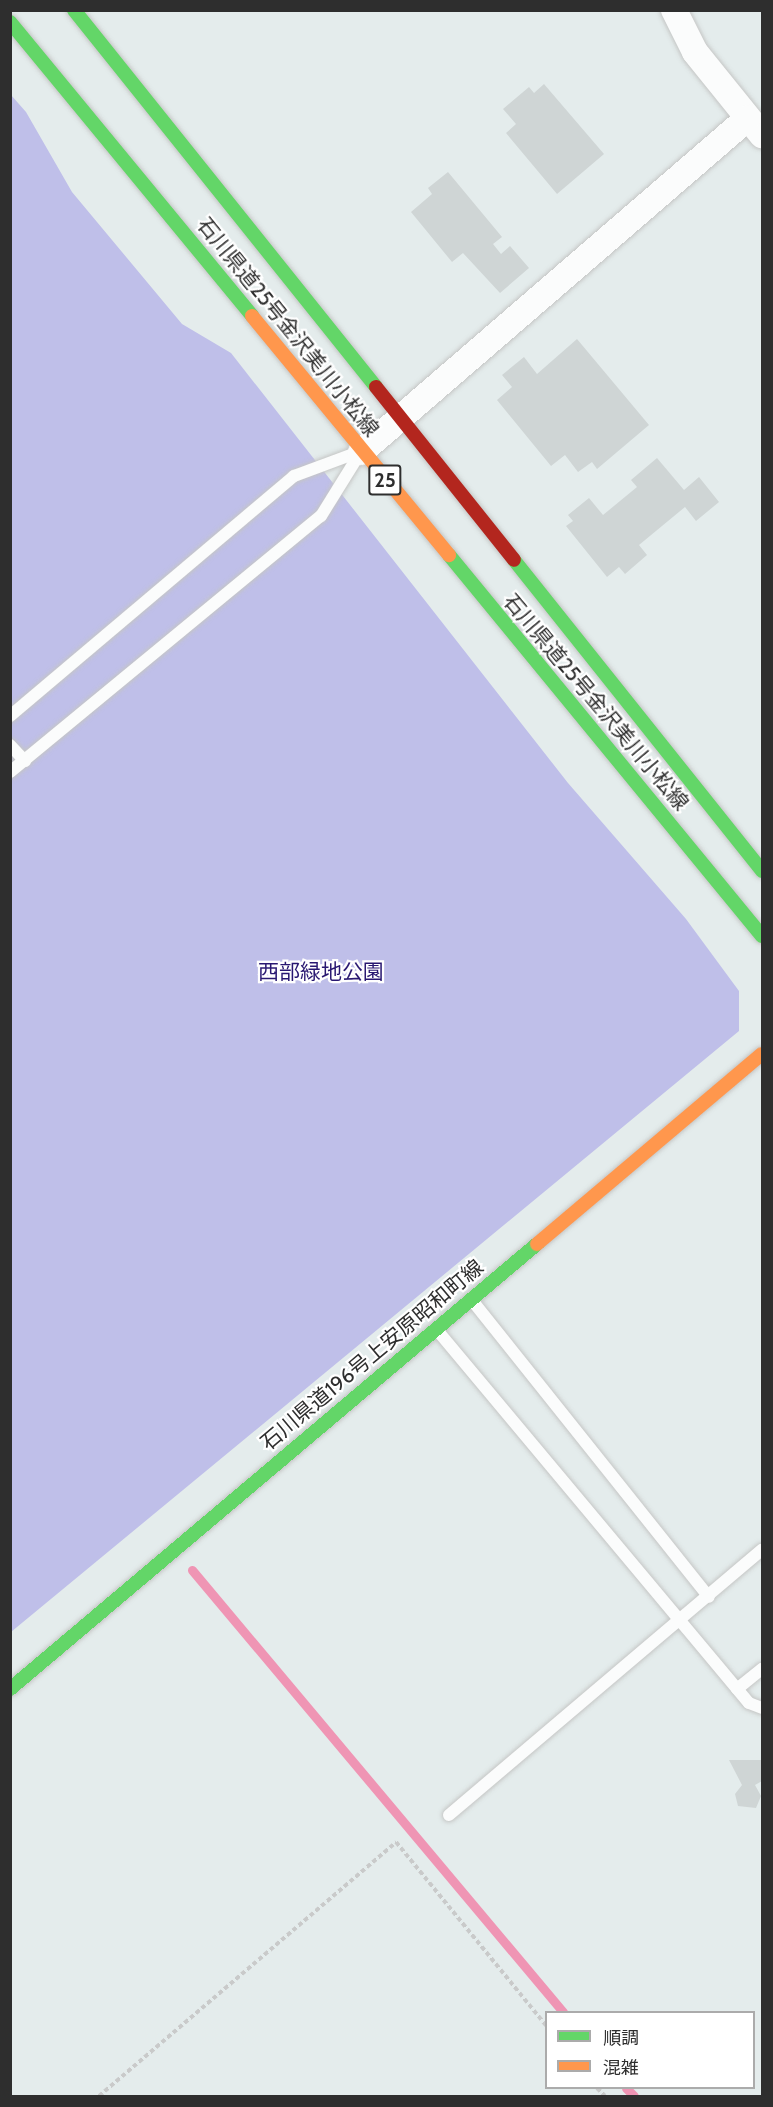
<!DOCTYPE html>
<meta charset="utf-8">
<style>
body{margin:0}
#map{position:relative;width:773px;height:2107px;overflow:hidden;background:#e4ecec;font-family:Cabin,"Noto Sans JP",sans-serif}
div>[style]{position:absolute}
.green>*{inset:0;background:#bfbfe9}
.stream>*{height:9px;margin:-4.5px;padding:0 4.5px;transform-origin:4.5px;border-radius:4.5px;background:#ef95b4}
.building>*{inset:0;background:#cfd5d5}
.path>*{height:4px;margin-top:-2px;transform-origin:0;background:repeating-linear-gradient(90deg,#c9caca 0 4.5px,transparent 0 7.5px)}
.roads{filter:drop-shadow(0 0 2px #c5c6c5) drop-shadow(0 0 2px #c5c6c5)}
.lane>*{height:12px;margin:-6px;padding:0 6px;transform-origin:6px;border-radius:6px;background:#fbfcfc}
.street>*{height:26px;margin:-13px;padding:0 13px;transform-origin:13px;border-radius:13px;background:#fbfcfc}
.fast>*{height:14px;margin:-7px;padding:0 7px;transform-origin:7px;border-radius:7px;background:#63d668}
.slow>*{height:14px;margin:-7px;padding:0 7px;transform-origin:7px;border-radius:7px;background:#ff974d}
.jam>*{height:14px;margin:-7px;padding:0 7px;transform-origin:7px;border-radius:7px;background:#b3261e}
span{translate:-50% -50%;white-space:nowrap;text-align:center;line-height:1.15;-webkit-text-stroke:4.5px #fff;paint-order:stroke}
.shield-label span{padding:2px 4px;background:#fff;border:2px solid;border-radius:4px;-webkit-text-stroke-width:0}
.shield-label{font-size:20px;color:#2e2e2e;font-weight:700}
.street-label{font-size:21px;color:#2e2e2e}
.park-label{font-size:21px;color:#291871}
.frame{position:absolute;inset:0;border:12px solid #2e2e2e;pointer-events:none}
.legend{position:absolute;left:545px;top:2011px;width:210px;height:78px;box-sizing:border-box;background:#fff;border:2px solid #ababab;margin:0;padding:8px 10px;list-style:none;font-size:18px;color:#2e2e2e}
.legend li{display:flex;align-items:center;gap:12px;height:30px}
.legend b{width:30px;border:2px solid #ababab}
</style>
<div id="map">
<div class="green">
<div style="clip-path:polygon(11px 95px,26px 112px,72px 192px,182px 324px,231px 353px,568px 783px,686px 919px,739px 991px,739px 1031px,11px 1632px)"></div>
</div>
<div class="stream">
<div style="left:192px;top:1570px;width:577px;rotate:49.99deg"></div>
<div style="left:626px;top:2088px;width:11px;rotate:45deg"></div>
</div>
<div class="building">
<div style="clip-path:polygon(544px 84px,604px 154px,557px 194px,506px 133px,516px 124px,503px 109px,529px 87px,534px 93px)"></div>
<div style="clip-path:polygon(448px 172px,502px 237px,493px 244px,501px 254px,510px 246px,529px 268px,500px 293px,463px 253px,452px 262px,411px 212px,432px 194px,428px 188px)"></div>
<div style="clip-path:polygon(577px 339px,649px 425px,597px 469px,592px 462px,578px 472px,565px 455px,551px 466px,497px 400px,512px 387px,502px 375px,524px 357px,537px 374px)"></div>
<div style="clip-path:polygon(657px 458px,684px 490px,699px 477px,719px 502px,696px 521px,685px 507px,639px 545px,647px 555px,625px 574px,619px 567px,607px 577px,566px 526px,573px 521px,568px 515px,589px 498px,603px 515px,637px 487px,631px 480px)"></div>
<div style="clip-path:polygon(729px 1760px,762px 1760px,762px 1781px,755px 1785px,761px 1796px,756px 1808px,738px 1806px,735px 1794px,742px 1785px)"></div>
</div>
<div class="path">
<div style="left:597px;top:2088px;width:11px;rotate:45deg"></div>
<div style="left:99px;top:2096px;width:391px;rotate:-40.5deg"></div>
<div style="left:396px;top:1842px;width:237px;rotate:50.7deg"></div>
</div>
<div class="roads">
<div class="lane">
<div style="left:10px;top:716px;width:372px;rotate:-40.2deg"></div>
<div style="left:294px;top:476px;width:69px;rotate:-20.3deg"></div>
<div style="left:10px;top:745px;width:22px;rotate:47deg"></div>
<div style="left:10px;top:772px;width:403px;rotate:-39.5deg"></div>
<div style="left:321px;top:516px;width:74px;rotate:-58.2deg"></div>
<div style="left:471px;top:1299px;width:381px;rotate:51.4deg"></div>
<div style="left:437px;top:1330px;width:486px;rotate:50.1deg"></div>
<div style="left:749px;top:1703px;width:14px;rotate:21deg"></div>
<div style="left:737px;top:1689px;width:32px;rotate:-39deg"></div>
<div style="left:449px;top:1815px;width:410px;rotate:-40.3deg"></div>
</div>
<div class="street">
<div style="left:674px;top:10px;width:47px;rotate:63.4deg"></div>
<div style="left:695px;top:52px;width:107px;rotate:51.1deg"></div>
<div style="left:361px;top:452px;width:511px;rotate:-40.8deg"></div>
</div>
<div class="fast">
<div style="left:74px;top:10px;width:483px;rotate:51.3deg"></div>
<div style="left:10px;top:22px;width:381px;rotate:50.5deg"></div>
<div style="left:449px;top:555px;width:493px;rotate:50.6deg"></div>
<div style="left:514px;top:560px;width:398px;rotate:51.4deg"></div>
<div style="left:10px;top:1689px;width:690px;rotate:-40.18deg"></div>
</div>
<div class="slow">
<div style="left:252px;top:316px;width:310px;rotate:50.5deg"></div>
<div style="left:537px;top:1244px;width:294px;rotate:-40.2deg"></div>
</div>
<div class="jam">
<div style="left:376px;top:387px;width:221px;rotate:51.4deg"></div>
</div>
</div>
<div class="shield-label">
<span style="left:385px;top:480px">25</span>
</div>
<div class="street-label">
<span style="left:288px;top:327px;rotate:51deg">石川県道25号金沢美川小松線</span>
<span style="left:596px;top:702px;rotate:50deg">石川県道25号金沢美川小松線</span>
<span style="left:372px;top:1355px;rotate:-40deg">石川県道196号上安原昭和町線</span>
</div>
<div class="park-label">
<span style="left:321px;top:972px">西部緑地公園</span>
</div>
<div class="frame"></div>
<ul class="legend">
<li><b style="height:8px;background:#63d668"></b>順調</li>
<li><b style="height:8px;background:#ff974d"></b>混雑</li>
</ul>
</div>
